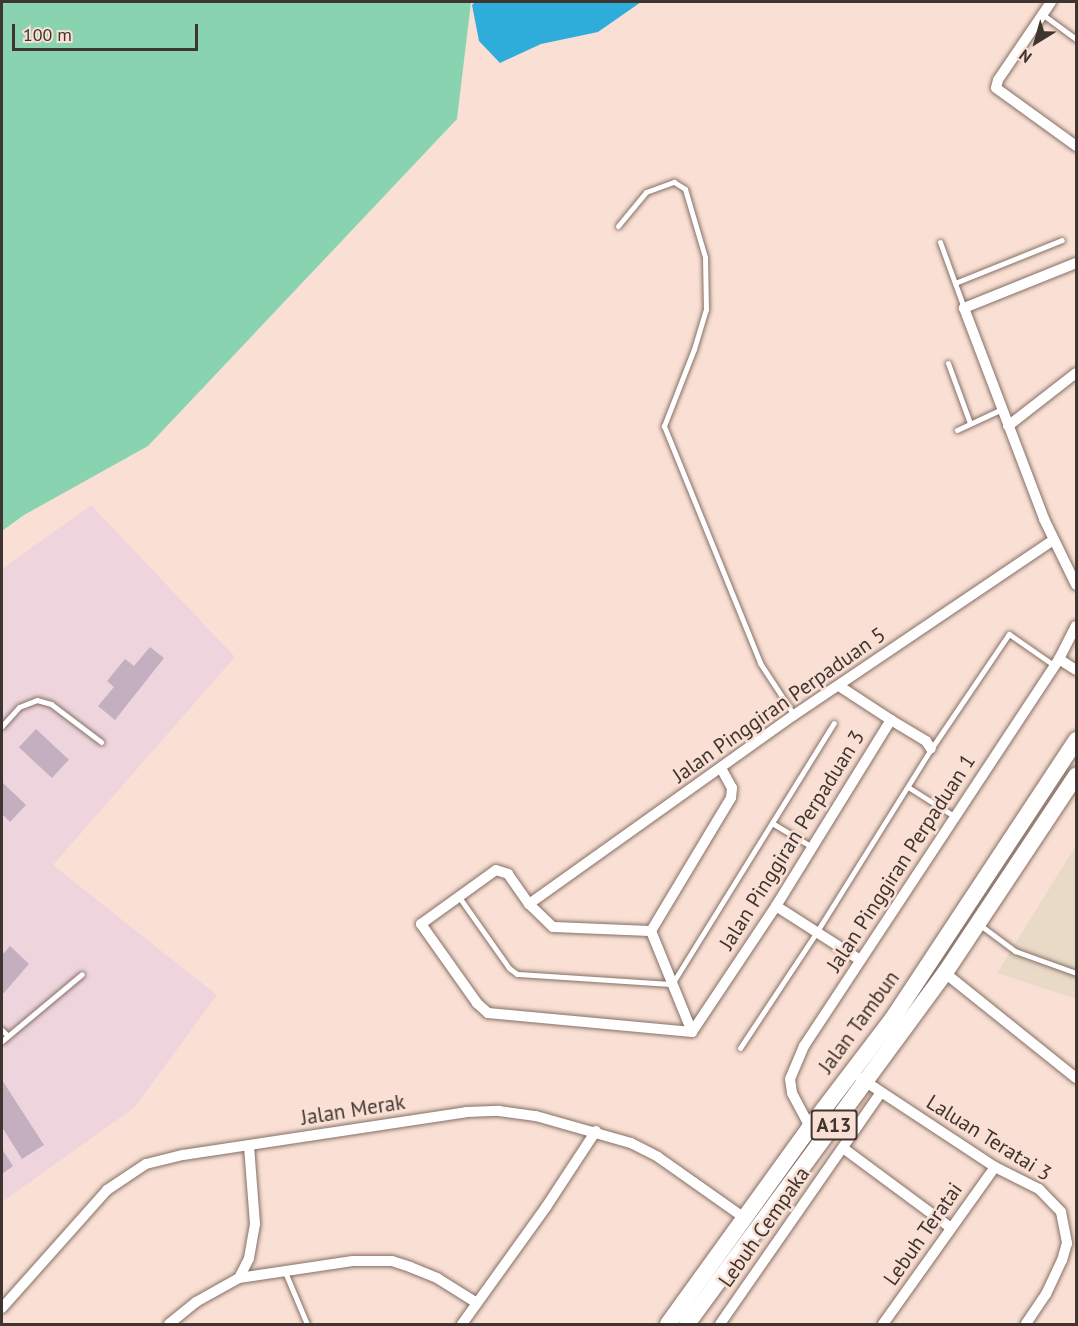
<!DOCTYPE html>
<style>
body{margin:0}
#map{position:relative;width:1078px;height:1326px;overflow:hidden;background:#fae0d4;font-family:"PT Sans",sans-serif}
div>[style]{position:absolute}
.industrial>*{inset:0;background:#e8dac7}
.education>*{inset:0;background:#eed5dd}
.green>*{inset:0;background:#8ad3b0}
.water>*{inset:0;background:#2eadda}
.building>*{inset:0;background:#c3afc0;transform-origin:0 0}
.roads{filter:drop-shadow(0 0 2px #856f65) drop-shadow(0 0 2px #856f65)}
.service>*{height:5px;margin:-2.5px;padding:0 2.5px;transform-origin:2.5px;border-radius:2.5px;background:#fff}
.minor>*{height:10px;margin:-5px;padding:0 5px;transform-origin:5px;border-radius:5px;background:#fff}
.primary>*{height:16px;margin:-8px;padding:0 8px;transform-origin:8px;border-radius:8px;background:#fff}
span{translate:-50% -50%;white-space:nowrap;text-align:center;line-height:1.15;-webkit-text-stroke:5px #fae0d4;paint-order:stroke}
.shield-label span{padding:2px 4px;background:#fae0d4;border:2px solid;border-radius:4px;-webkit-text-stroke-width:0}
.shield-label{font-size:20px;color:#3f3530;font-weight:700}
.street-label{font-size:21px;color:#3f3530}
.frame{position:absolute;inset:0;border:3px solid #3f3530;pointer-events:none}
.north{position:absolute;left:1006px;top:12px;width:60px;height:60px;-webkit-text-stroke:4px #fae0d4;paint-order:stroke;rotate:217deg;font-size:16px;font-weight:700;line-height:24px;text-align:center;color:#3f3530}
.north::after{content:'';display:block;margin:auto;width:21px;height:27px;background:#3f3530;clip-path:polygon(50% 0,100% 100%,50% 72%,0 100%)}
.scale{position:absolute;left:12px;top:24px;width:186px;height:27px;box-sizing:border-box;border:3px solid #3f3530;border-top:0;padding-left:8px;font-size:18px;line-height:21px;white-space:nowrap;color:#3f3530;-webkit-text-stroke:4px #fae0d4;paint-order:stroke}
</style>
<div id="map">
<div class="industrial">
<div style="clip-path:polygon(1076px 845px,1076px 999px,997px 973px)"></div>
</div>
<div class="education">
<div style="clip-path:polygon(91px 505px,235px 657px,53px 865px,217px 995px,134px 1108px,2px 1202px,2px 569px)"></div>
</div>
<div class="green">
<div style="clip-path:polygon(2px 2px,471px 2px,457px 119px,148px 446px,24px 515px,2px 531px)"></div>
</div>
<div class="water">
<div style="clip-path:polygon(475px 2px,641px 2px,598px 32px,541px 44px,500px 63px,479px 41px,472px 5px)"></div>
</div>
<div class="building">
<div style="clip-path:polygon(150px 647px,164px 658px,115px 720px,98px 706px,114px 687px,107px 681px,125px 659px,134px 666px)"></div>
<div style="left:36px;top:729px;width:45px;height:25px;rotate:43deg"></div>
<div style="clip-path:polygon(2px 782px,26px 805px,10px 822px,2px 814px)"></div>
<div style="clip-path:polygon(10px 946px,29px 964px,2px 995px,2px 955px)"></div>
<div style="clip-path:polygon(2px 1080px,44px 1145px,22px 1159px,2px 1127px)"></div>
<div style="clip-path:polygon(2px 1149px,13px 1166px,2px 1174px)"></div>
</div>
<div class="roads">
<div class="service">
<div style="left:1042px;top:14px;width:42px;rotate:36.3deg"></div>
<div style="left:618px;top:226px;width:44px;rotate:-50.5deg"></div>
<div style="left:646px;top:192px;width:30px;rotate:-20deg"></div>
<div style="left:674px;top:182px;width:13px;rotate:32deg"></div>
<div style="left:685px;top:189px;width:71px;rotate:73.6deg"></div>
<div style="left:705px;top:257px;width:52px;rotate:88.9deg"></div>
<div style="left:706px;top:309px;width:42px;rotate:106.7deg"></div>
<div style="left:694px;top:349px;width:83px;rotate:111.3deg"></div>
<div style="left:664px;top:426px;width:256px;rotate:67.9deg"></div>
<div style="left:760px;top:663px;width:62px;rotate:56.8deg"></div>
<div style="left:940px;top:242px;width:70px;rotate:70deg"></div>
<div style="left:955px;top:283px;width:115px;rotate:-21.9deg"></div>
<div style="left:948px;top:363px;width:64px;rotate:69.9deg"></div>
<div style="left:957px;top:430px;width:50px;rotate:-25deg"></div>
<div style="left:2px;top:726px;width:25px;rotate:-48deg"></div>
<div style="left:19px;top:707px;width:19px;rotate:-21deg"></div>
<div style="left:37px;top:700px;width:15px;rotate:16deg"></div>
<div style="left:51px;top:704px;width:63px;rotate:37.2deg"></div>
<div style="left:908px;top:787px;width:54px;rotate:32.2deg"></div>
<div style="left:772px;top:823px;width:47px;rotate:31deg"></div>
<div style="left:459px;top:897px;width:87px;rotate:54.8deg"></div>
<div style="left:509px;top:968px;width:10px;rotate:37deg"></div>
<div style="left:517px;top:974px;width:155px;rotate:3.7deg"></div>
<div style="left:672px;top:984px;width:307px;rotate:-58.2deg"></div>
<div style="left:980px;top:925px;width:44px;rotate:36.6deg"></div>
<div style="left:1015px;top:951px;width:65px;rotate:19.8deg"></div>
<div style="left:2px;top:1030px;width:8px;rotate:45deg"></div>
<div style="left:2px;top:1041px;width:104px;rotate:-39.9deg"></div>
<div style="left:740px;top:1048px;width:138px;rotate:-56.5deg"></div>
<div style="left:816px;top:933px;width:217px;rotate:-58deg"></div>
<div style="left:931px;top:749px;width:139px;rotate:-55.9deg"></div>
<div style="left:1009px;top:634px;width:56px;rotate:34.8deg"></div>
<div style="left:285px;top:1272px;width:56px;rotate:67.1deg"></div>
</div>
<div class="minor">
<div style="left:1051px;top:2px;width:94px;rotate:124.2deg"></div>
<div style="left:998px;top:80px;width:8px;rotate:104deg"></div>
<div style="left:996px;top:88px;width:99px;rotate:35.9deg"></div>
<div style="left:1076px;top:263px;width:121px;rotate:158.1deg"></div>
<div style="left:964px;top:308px;width:226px;rotate:69.2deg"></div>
<div style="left:1044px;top:519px;width:73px;rotate:64.1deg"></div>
<div style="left:1008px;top:426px;width:86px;rotate:-37.9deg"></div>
<div style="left:1059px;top:659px;width:20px;rotate:33deg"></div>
<div style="left:891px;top:720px;width:41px;rotate:31deg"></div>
<div style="left:926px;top:741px;width:9px;rotate:58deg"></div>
<div style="left:529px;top:904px;width:325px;rotate:-35.5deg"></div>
<div style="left:794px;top:715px;width:313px;rotate:-34deg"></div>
<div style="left:776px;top:906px;width:100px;rotate:32.7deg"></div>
<div style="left:651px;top:931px;width:109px;rotate:67.9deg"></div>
<div style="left:945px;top:973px;width:168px;rotate:38.7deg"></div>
<div style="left:692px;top:1032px;width:205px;rotate:-174.7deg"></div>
<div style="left:488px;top:1013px;width:15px;rotate:-138deg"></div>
<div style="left:477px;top:1003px;width:97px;rotate:-125.3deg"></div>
<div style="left:421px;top:924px;width:92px;rotate:-35.8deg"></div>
<div style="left:496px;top:870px;width:13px;rotate:18deg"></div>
<div style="left:508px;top:874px;width:37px;rotate:55deg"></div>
<div style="left:529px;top:904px;width:33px;rotate:44deg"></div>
<div style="left:553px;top:927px;width:98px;rotate:2.3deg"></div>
<div style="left:651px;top:931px;width:155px;rotate:-59deg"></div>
<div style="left:731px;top:798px;width:10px;rotate:-84deg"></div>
<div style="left:732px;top:788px;width:23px;rotate:-119deg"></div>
<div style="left:692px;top:1032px;width:151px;rotate:-56.3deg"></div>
<div style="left:776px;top:906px;width:219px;rotate:-58.3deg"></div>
<div style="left:891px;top:720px;width:62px;rotate:-146.8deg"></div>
<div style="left:860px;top:1078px;width:162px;rotate:33.4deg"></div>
<div style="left:995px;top:1167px;width:49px;rotate:26.6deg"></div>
<div style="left:1039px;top:1189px;width:32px;rotate:46deg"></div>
<div style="left:1061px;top:1212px;width:32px;rotate:79deg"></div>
<div style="left:1067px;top:1243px;width:18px;rotate:106deg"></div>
<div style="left:1062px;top:1260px;width:38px;rotate:115deg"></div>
<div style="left:1046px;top:1294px;width:36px;rotate:124deg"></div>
<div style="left:810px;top:1127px;width:38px;rotate:-118deg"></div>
<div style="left:792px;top:1093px;width:14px;rotate:-98deg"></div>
<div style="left:790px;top:1079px;width:36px;rotate:-67deg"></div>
<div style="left:804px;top:1046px;width:463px;rotate:-56.6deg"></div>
<div style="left:1059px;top:659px;width:37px;rotate:-63deg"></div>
<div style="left:843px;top:1148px;width:134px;rotate:36.5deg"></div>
<div style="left:239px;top:1278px;width:22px;rotate:-63deg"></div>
<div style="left:249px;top:1258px;width:35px;rotate:-80deg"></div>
<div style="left:255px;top:1224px;width:78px;rotate:-94.4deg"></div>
<div style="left:2px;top:1308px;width:158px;rotate:-48.3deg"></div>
<div style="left:107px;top:1190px;width:47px;rotate:-33.7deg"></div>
<div style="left:146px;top:1164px;width:38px;rotate:-14deg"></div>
<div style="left:183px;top:1155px;width:286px;rotate:-8.6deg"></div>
<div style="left:466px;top:1112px;width:33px;rotate:-2deg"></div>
<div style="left:499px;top:1111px;width:37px;rotate:8deg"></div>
<div style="left:536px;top:1116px;width:99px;rotate:15.9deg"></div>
<div style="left:631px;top:1143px;width:30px;rotate:27deg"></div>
<div style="left:658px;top:1157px;width:108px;rotate:35.2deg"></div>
<div style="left:169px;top:1324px;width:35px;rotate:-39deg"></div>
<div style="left:196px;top:1302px;width:49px;rotate:-29.2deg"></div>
<div style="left:239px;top:1278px;width:115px;rotate:-8.5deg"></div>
<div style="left:353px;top:1261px;width:39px"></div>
<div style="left:392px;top:1261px;width:19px;rotate:18deg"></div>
<div style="left:410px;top:1267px;width:29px;rotate:22deg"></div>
<div style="left:437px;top:1278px;width:47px;rotate:32deg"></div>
<div style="left:462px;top:1324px;width:144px;rotate:-54.3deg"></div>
<div style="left:546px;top:1207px;width:91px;rotate:-56.7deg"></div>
<div style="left:720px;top:1324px;width:282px;rotate:-55.2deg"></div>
<div style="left:883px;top:1324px;width:193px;rotate:-54.5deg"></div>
</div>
<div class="primary">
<div style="left:668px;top:1324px;width:243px;rotate:-54.2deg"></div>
<div style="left:810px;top:1127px;width:137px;rotate:-52.7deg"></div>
<div style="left:893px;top:1018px;width:333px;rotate:-56.6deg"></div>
<div style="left:687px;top:1324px;width:436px;rotate:-53.7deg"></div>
<div style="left:945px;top:973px;width:237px;rotate:-56.4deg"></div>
</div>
</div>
<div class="shield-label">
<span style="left:834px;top:1125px">A13</span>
</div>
<div class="street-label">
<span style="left:779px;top:705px;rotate:-35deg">Jalan Pinggiran Perpaduan 5</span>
<span style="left:792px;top:840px;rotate:-58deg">Jalan Pinggiran Perpaduan 3</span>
<span style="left:901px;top:863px;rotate:-57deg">Jalan Pinggiran Perpaduan 1</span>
<span style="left:859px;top:1022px;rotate:-54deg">Jalan Tambun</span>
<span style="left:353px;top:1110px;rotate:-9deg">Jalan Merak</span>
<span style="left:989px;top:1138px;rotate:32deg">Laluan Teratai 3</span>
<span style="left:764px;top:1227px;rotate:-55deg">Lebuh Cempaka</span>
<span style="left:923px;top:1234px;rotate:-55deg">Lebuh Teratai</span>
</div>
<div class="frame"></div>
<div class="north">N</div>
<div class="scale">100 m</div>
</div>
